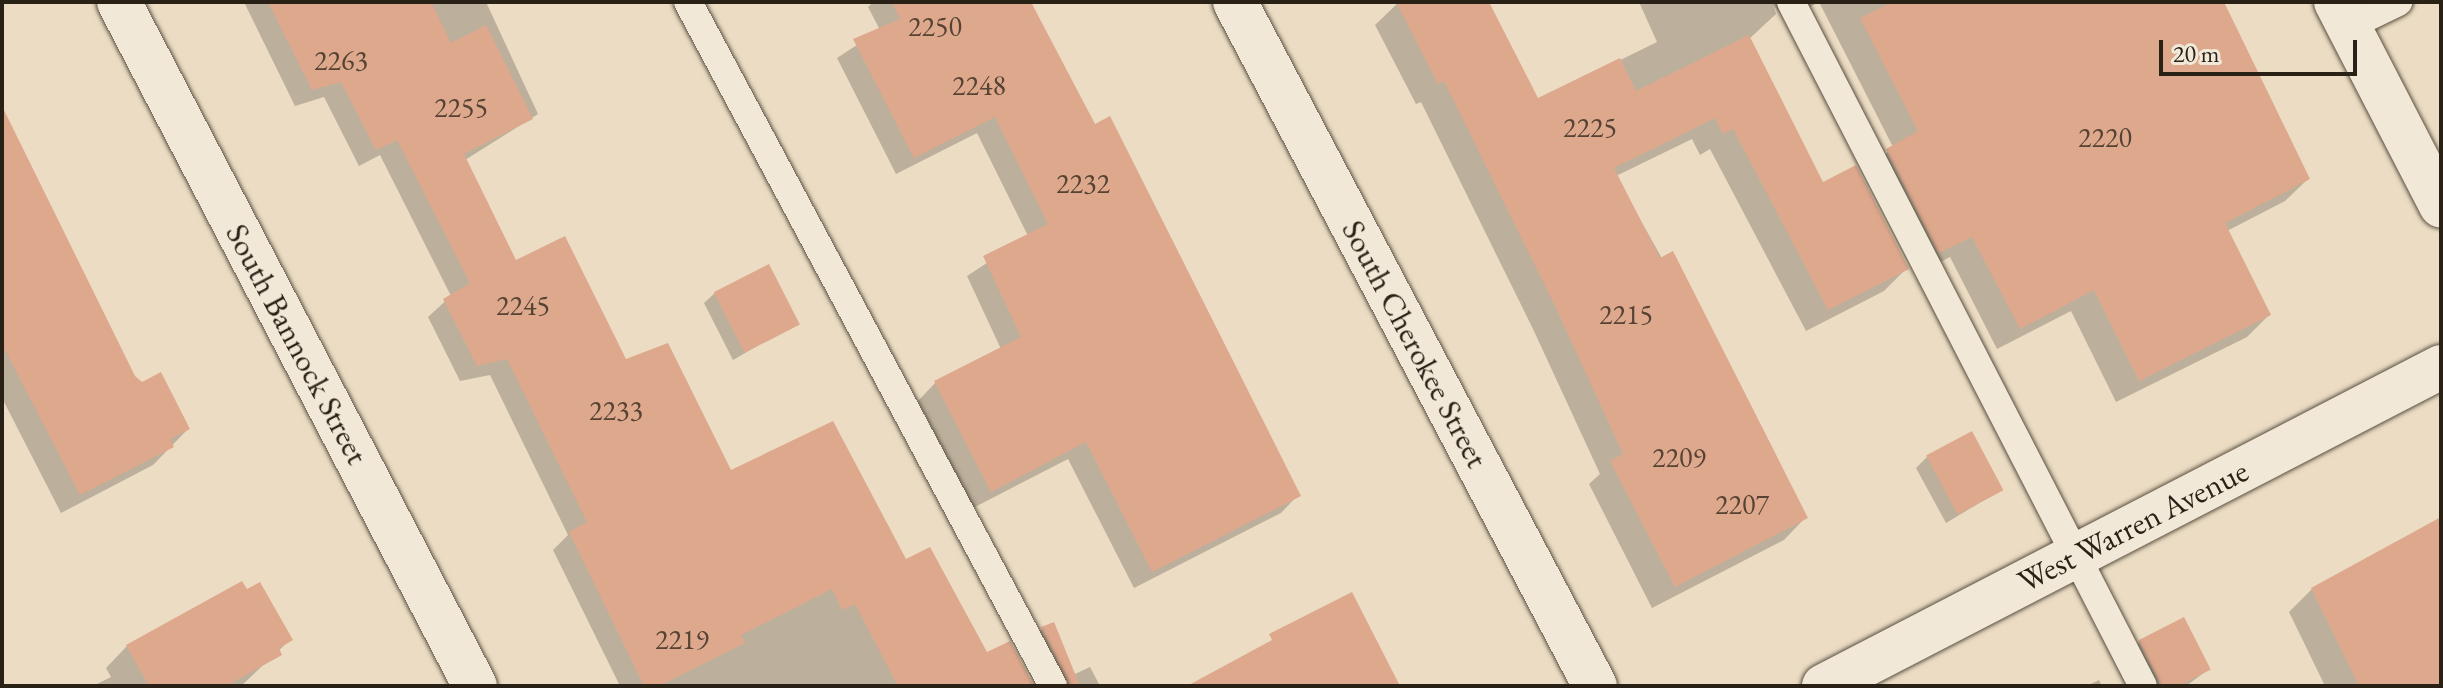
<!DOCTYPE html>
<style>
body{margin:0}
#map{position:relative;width:2443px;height:688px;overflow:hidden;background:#ebdcc3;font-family:"EB Garamond",serif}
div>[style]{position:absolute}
.shadow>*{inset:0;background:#0003}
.building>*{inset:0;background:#dea88d;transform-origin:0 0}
.roads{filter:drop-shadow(0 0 2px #5a5041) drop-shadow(0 0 2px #5a5041)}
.service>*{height:28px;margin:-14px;padding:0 14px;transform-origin:14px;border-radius:14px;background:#f2e8d8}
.minor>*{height:44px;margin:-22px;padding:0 22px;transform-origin:22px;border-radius:22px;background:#f2e8d8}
span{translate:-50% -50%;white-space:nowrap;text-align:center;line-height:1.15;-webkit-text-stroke:8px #f2e8d8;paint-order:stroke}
.number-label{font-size:28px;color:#564334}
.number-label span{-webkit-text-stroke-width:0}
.street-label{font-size:32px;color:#292116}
.frame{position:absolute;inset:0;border:4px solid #292116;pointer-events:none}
.scale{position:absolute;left:2159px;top:40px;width:198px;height:36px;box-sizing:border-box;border:4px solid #292116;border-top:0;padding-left:10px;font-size:24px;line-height:28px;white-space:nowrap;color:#292116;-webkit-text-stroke:6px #f2e8d8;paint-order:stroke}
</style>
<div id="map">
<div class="shadow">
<div style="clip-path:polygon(244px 2px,486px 2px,538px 114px,465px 160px,515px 263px,625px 361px,730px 473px,906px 561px,986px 654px,1033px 686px,620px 686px,553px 550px,568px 535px,490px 375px,460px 381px,428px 317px,451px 296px,380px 155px,359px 166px,324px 97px,295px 106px)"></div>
<div style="clip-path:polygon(873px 2px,1028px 2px,1298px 495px,1281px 513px,1134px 588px,1068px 459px,973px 508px,918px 401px,935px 383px,1001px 349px,967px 276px,1028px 236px,977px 133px,896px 174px,837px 58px,880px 30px,868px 7px)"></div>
<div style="clip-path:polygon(1399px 2px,1487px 2px,1537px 101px,1657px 42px,1639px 2px,2218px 2px,2308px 179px,2285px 201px,2227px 231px,2269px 315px,2247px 337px,2116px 402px,2071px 311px,1997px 349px,1950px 257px,1917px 274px,1865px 173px,1893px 147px,1819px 2px,1786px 20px,1773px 5px,1776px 14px,1749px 39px,1823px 184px,1907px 268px,1884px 291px,1806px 331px,1710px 149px,1700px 155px,1692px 139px,1616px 176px,1806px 517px,1784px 540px,1652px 608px,1589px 484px,1600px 474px,1533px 329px,1421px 102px,1416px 104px,1375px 25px)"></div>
<div style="clip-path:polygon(2px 142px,133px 377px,188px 429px,153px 465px,61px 513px,2px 398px)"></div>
<div style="clip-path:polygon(715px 293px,797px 323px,733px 360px,704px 303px)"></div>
<div style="clip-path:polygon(1927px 457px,2001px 490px,1946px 523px,1916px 468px)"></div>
<div style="clip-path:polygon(2441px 519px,2441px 686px,2325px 686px,2289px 612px,2312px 589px)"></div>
<div style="clip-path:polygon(1042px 629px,1073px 675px,1090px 667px,1100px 686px,1045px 686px,1025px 646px)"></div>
<div style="clip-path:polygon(290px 640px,241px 686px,93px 686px,111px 677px,106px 668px,127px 646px)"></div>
<div style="clip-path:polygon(2140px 641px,2209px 669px,2186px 686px,2147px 686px,2130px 652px)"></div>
<div style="clip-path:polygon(2099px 680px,2102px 686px,2087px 686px)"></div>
</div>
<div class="building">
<div style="clip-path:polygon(268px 2px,431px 2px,451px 43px,486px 25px,533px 119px,464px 154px,516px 260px,565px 236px,626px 359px,668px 343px,731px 470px,833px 421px,906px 559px,930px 547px,987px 652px,1010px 641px,1034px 686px,898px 686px,855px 604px,842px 610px,832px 589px,741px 635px,745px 643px,659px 686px,644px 686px,569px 532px,587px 522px,507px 359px,477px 366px,443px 299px,470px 283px,397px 140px,376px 150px,341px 82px,312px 90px)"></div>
<div style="clip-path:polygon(892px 2px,1031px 2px,1095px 124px,1110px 116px,1301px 496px,1152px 572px,1086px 442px,991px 492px,934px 381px,1021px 337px,983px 256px,1048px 224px,995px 117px,914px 158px,853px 39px,900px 19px)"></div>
<div style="clip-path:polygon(1396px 2px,1489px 2px,1538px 98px,1620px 58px,1636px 91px,1749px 35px,1823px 182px,1856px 165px,1909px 269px,1828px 310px,1733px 129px,1723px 134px,1715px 118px,1614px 168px,1660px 258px,1673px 251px,1808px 518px,1675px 587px,1610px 461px,1623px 454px,1555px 306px,1444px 81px,1438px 84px)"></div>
<div style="clip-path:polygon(1892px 2px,2224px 2px,2310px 179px,2225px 223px,2271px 315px,2139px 381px,2094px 290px,2020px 329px,1972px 237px,1939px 253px,1886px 149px,1918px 131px,1860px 18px)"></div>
<div style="clip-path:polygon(2px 106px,135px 376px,142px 382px,161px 372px,190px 429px,170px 439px,174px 447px,80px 495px,2px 344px)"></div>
<div style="left:769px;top:264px;width:68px;height:62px;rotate:63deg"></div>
<div style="left:1972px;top:431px;width:67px;height:52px;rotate:62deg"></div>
<div style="clip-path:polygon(2441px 517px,2441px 686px,2359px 686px,2311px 588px)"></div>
<div style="clip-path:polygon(242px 581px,247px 589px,260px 582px,293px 640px,279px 648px,282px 655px,226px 686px,149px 686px,126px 645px)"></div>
<div style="clip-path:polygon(1352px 592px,1400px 686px,1187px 686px,1272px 640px,1269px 634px)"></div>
<div style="left:2184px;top:617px;width:59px;height:51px;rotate:63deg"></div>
<div style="clip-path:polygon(1054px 622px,1080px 686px,1070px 686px,1041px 627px)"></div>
</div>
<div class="roads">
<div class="service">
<div style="left:688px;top:2px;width:775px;rotate:61.91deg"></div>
<div style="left:1791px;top:2px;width:769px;rotate:62.77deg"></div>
<div style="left:2349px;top:26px;width:55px;rotate:-26.1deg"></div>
</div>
<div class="minor">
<div style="left:119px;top:2px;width:771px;rotate:62.5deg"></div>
<div style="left:1235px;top:2px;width:773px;rotate:62.24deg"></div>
<div style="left:2336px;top:2px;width:229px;rotate:62.7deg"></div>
<div style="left:1824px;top:686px;width:695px;rotate:-27.34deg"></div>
</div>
</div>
<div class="number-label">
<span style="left:935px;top:26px">2250</span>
<span style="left:341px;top:60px">2263</span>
<span style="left:979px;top:85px">2248</span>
<span style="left:461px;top:107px">2255</span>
<span style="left:1590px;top:127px">2225</span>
<span style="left:2105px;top:137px">2220</span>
<span style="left:1083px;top:183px">2232</span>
<span style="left:523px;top:305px">2245</span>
<span style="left:1626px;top:314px">2215</span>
<span style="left:616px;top:410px">2233</span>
<span style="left:1679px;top:457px">2209</span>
<span style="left:1742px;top:504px">2207</span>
<span style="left:682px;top:639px">2219</span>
</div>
<div class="street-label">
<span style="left:297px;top:344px;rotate:62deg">South Bannock Street</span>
<span style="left:1415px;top:344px;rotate:62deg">South Cherokee Street</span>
<span style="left:2133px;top:526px;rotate:-27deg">West Warren Avenue</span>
</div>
<div class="frame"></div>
<div class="scale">20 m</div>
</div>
